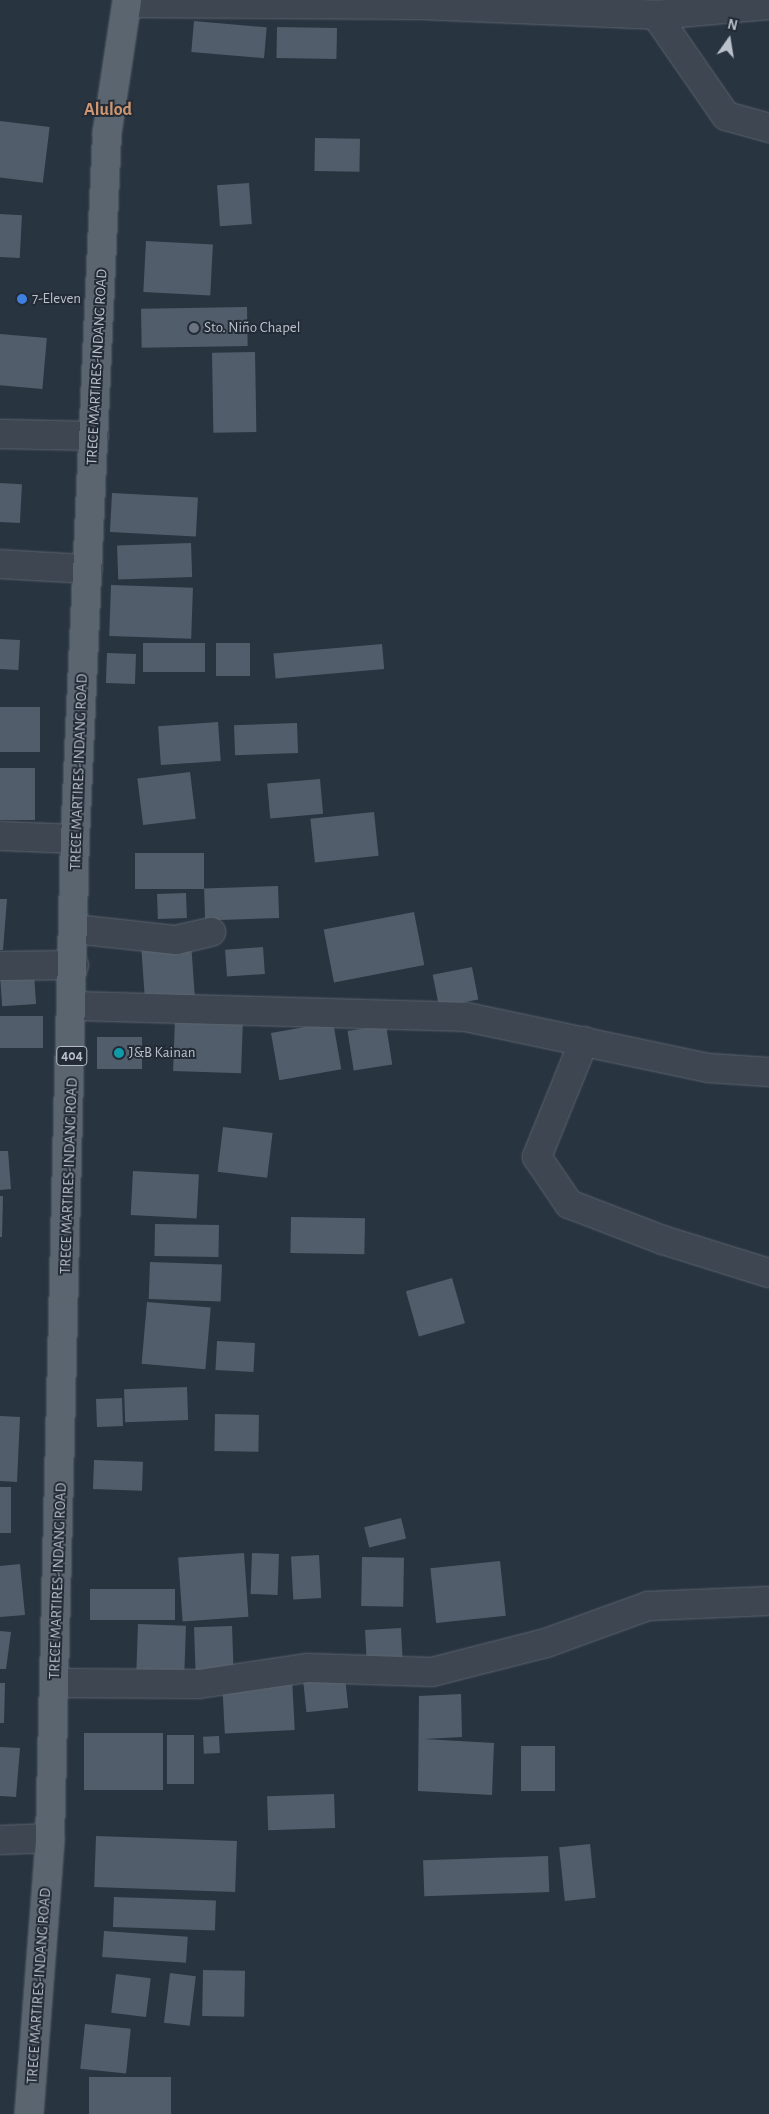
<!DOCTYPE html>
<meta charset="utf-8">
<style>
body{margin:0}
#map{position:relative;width:769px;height:2114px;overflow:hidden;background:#293441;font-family:"Alegreya Sans",sans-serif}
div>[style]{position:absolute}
.building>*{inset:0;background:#525d6b;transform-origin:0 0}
.roads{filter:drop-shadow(0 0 1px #5b646e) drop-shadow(0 0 1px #5b646e)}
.minor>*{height:28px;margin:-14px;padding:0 14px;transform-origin:14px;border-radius:14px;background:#3d4651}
.major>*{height:28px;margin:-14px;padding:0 14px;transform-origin:14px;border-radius:14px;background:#5b6570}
.dots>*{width:14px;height:14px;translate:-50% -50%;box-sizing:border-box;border:2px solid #222b36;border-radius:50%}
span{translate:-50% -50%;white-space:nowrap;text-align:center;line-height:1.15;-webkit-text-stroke:4px #222b36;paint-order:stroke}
.shield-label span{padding:1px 4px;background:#222b36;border:1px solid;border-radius:4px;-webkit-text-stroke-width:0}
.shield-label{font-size:14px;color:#bac1cb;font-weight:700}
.poi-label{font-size:15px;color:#bac1cb}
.left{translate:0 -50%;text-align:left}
.street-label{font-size:15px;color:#bac1cb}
.quarter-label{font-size:18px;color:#ce9671;font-weight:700}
.north{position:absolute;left:704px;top:15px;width:50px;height:50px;-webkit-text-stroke:4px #222b36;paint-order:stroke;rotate:13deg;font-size:14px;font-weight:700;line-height:20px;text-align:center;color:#bac1cb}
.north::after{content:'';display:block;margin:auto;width:18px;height:22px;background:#bac1cb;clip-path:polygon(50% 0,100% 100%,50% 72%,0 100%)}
</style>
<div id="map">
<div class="building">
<div style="left:194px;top:21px;width:73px;height:31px;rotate:5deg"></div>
<div style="left:277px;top:27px;width:60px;height:31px;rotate:1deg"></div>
<div style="left:0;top:121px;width:50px;height:56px;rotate:7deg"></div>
<div style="left:315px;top:138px;width:45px;height:33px;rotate:1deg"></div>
<div style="left:249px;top:183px;width:41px;height:32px;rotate:86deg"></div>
<div style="left:0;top:214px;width:22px;height:43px;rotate:3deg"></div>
<div style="left:146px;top:241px;width:67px;height:51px;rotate:3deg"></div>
<div style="left:247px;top:307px;width:39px;height:106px;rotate:89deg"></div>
<div style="left:0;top:334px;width:47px;height:51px;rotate:5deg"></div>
<div style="left:255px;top:352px;width:80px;height:43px;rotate:89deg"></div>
<div style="left:0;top:483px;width:22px;height:39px;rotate:3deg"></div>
<div style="left:112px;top:493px;width:86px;height:39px;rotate:3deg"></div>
<div style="left:191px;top:543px;width:34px;height:74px;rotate:88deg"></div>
<div style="left:111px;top:585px;width:82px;height:51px;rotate:2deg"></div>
<div style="left:0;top:639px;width:20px;height:30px;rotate:3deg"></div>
<div style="left:143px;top:643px;width:62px;height:29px"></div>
<div style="left:216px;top:643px;width:34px;height:33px"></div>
<div style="left:382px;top:644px;width:25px;height:109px;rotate:85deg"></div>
<div style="left:107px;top:653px;width:29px;height:30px;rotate:2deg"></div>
<div style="left:0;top:707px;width:40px;height:45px"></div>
<div style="left:218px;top:722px;width:39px;height:60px;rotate:86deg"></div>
<div style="left:297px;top:723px;width:30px;height:63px;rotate:88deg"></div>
<div style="left:35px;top:768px;width:52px;height:35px;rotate:90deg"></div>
<div style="left:190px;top:772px;width:47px;height:53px;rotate:83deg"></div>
<div style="left:320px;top:779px;width:35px;height:53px;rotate:85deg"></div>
<div style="left:374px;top:812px;width:44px;height:64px;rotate:84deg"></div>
<div style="left:204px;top:853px;width:36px;height:69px;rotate:90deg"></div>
<div style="left:278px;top:886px;width:32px;height:74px;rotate:88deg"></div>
<div style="left:186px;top:893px;width:25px;height:29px;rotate:88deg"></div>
<div style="clip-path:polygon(0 899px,7px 899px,3px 950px,0 950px)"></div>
<div style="left:414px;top:912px;width:54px;height:92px;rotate:79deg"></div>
<div style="left:191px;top:942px;width:63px;height:50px;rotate:86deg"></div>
<div style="left:263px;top:947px;width:27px;height:38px;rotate:86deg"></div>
<div style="left:472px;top:967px;width:33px;height:40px;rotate:79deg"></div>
<div style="left:34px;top:974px;width:30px;height:34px;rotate:86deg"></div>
<div style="left:0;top:1016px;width:43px;height:32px"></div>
<div style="left:175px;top:1017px;width:68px;height:54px;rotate:2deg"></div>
<div style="left:333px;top:1022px;width:48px;height:63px;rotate:80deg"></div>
<div style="left:386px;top:1025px;width:40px;height:39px;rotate:81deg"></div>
<div style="left:97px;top:1037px;width:45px;height:32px"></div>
<div style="left:223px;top:1127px;width:50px;height:45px;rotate:7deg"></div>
<div style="clip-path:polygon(0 1151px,8px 1151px,11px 1189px,0 1190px)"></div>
<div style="left:133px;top:1171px;width:66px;height:44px;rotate:3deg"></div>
<div style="clip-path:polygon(0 1196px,3px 1196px,2px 1237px,0 1237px)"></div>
<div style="left:291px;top:1217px;width:74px;height:36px;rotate:1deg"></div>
<div style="left:155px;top:1224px;width:64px;height:32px;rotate:1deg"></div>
<div style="left:150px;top:1262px;width:72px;height:37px;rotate:2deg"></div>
<div style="left:452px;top:1278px;width:47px;height:48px;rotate:74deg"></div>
<div style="left:147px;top:1302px;width:64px;height:62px;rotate:5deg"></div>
<div style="left:217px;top:1341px;width:38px;height:29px;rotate:3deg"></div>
<div style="left:187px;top:1387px;width:33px;height:63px;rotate:88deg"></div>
<div style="left:122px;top:1398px;width:28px;height:26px;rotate:88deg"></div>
<div style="left:215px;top:1414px;width:44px;height:37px;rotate:1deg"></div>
<div style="clip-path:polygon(0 1416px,20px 1417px,17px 1482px,0 1481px)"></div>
<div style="left:94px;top:1460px;width:49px;height:29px;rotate:2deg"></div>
<div style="left:0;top:1487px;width:11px;height:46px"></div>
<div style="left:401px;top:1518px;width:21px;height:38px;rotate:76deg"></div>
<div style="left:244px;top:1553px;width:64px;height:66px;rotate:86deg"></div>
<div style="left:252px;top:1553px;width:27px;height:41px;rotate:2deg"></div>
<div style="left:319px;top:1555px;width:43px;height:28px;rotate:87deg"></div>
<div style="left:362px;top:1557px;width:42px;height:49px;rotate:1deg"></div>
<div style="left:500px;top:1561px;width:55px;height:70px;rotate:84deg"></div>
<div style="clip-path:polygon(20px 1564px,25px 1615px,0 1617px,0 1566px)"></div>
<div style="left:90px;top:1589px;width:85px;height:31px"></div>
<div style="left:138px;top:1624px;width:48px;height:51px;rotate:2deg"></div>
<div style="left:232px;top:1626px;width:47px;height:38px;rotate:88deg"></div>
<div style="left:401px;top:1628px;width:33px;height:36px;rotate:87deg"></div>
<div style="clip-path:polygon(0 1631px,11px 1632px,6px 1669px,0 1669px)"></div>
<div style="left:345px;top:1677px;width:31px;height:42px;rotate:84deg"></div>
<div style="left:292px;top:1678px;width:52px;height:70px;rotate:87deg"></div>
<div style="clip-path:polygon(0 1683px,5px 1683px,4px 1723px,0 1723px)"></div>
<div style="clip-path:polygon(461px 1694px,462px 1737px,424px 1739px,494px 1743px,492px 1795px,418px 1791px,419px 1696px)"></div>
<div style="left:84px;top:1733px;width:79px;height:57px"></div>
<div style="left:167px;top:1735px;width:27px;height:49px"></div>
<div style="left:219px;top:1736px;width:17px;height:16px;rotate:87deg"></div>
<div style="left:521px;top:1746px;width:34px;height:45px"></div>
<div style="clip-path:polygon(0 1747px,20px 1748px,16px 1797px,0 1796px)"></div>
<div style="left:334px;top:1794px;width:34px;height:67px;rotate:88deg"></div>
<div style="left:96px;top:1836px;width:141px;height:51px;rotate:2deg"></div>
<div style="left:590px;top:1844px;width:54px;height:31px;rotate:84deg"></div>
<div style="left:548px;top:1856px;width:36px;height:125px;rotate:88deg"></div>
<div style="left:114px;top:1897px;width:102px;height:30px;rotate:2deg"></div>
<div style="left:104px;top:1931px;width:84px;height:26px;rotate:4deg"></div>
<div style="left:203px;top:1970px;width:42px;height:46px;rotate:1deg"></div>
<div style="left:170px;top:1973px;width:26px;height:50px;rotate:7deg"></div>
<div style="left:116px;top:1974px;width:35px;height:39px;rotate:7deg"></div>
<div style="left:85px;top:2024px;width:46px;height:45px;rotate:6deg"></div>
<div style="left:89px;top:2077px;width:82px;height:37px"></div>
</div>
<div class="roads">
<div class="minor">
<div style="left:127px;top:3px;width:295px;rotate:0.4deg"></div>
<div style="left:422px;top:5px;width:234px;rotate:2.4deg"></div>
<div style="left:656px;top:15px;width:113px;rotate:-5.1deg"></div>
<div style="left:656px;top:15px;width:123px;rotate:55.3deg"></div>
<div style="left:726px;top:116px;width:45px;rotate:15.6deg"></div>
<div style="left:0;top:434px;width:94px;rotate:1.2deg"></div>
<div style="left:0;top:564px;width:88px;rotate:3.3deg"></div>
<div style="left:0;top:836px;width:75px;rotate:2.3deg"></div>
<div style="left:74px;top:929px;width:103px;rotate:6.2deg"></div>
<div style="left:176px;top:940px;width:36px;rotate:-13deg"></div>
<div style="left:0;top:966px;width:74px;rotate:-0.8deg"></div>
<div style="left:73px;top:1006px;width:393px;rotate:1.6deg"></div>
<div style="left:466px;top:1017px;width:248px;rotate:11.9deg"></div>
<div style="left:709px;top:1068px;width:60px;rotate:3.8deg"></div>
<div style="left:584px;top:1041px;width:125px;rotate:112.1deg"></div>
<div style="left:537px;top:1157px;width:57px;rotate:55.8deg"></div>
<div style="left:569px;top:1204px;width:101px;rotate:21deg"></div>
<div style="left:663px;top:1240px;width:111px;rotate:17.3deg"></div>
<div style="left:55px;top:1683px;width:144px;rotate:0.4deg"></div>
<div style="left:199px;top:1684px;width:110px;rotate:-8.4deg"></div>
<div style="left:308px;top:1668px;width:124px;rotate:1.8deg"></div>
<div style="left:432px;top:1672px;width:118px;rotate:-14.3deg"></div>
<div style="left:546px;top:1643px;width:109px;rotate:-19.9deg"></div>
<div style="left:648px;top:1606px;width:121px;rotate:-2.4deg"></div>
<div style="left:0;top:1840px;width:50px;rotate:-2.3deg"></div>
</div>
<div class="major">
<div style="left:29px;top:2114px;width:277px;rotate:-85.6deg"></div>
<div style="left:50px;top:1838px;width:999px;rotate:-88.57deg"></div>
<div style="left:75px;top:839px;width:707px;rotate:-87.4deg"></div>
<div style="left:107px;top:133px;width:134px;rotate:-81.4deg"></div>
</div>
</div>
<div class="dots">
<div style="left:22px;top:299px;background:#3f7fe0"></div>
<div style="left:194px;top:328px;background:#6b7280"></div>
<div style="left:119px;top:1053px;background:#0f9aa8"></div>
</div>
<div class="shield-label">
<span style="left:72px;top:1056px">404</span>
</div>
<div class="poi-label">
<span class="left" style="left:32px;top:299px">7-Eleven</span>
<span class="left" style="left:204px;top:328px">Sto. Niño Chapel</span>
<span class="left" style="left:129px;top:1053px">J&amp;B Kainan</span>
</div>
<div class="street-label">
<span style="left:97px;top:367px;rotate:-87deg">TRECE MARTIRES-INDANG ROAD</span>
<span style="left:79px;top:772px;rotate:-88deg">TRECE MARTIRES-INDANG ROAD</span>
<span style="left:69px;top:1176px;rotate:-88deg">TRECE MARTIRES-INDANG ROAD</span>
<span style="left:58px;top:1581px;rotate:-88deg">TRECE MARTIRES-INDANG ROAD</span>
<span style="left:39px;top:1986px;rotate:-86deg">TRECE MARTIRES-INDANG ROAD</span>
</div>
<div class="quarter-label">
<span style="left:108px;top:110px">Alulod</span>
</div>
<div class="north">N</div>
</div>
